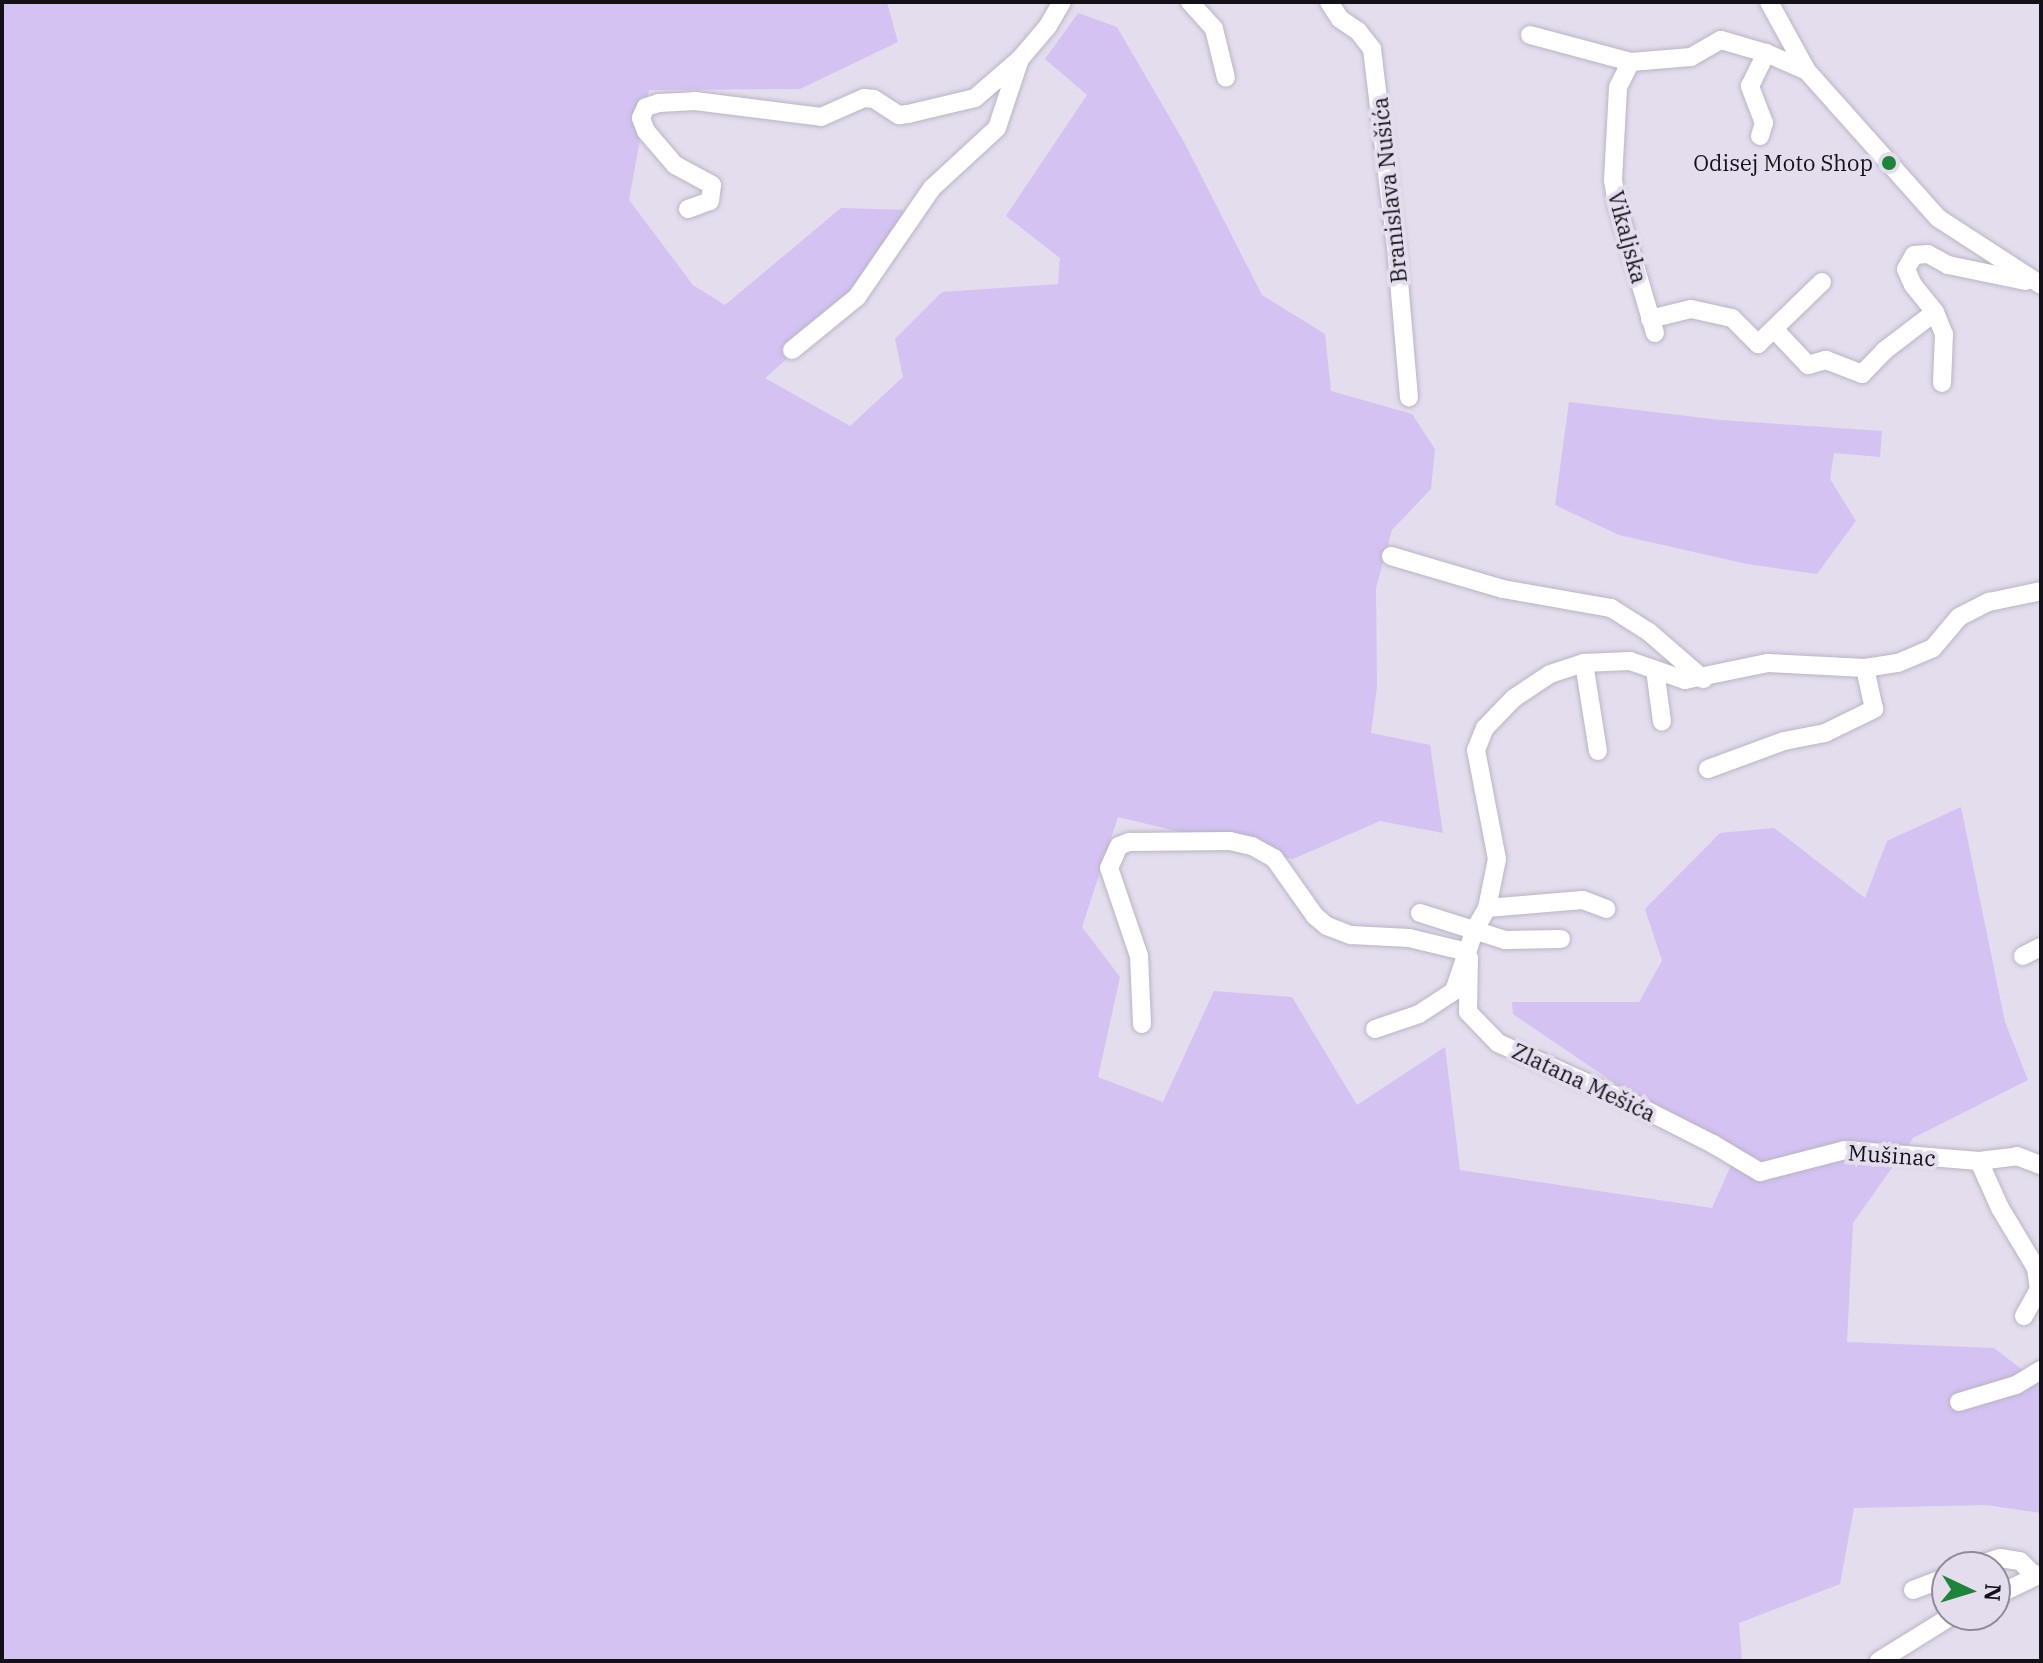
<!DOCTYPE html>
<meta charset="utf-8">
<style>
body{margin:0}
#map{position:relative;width:2043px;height:1663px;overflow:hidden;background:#e3dded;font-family:"IBM Plex Serif",serif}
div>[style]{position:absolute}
.green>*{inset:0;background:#d4c2f3}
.roads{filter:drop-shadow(0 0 2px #bab4c4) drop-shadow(0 0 2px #bab4c4)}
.street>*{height:18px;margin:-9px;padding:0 9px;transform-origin:9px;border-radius:9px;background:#fff}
.dots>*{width:22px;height:22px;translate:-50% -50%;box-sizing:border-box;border:4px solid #e3dded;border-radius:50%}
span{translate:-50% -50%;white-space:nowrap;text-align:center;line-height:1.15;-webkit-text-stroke:8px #e3dded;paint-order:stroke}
.poi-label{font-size:22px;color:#131117}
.right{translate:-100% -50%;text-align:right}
.street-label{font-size:22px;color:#131117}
.frame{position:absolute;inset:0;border:4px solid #131117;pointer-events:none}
.north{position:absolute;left:1931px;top:1551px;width:80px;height:80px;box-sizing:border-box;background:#e3dded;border:2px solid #908b97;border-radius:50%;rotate:94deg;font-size:22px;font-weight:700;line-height:32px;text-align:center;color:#131117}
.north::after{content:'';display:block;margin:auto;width:28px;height:36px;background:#1d8439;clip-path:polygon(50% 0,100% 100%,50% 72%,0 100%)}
</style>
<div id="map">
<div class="green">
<div style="clip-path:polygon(2px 2px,887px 2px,898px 42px,800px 89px,649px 90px,629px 200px,693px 285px,725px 305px,841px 208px,909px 210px,849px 304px,765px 378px,850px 426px,903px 377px,895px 339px,942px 292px,1058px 284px,1060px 258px,1006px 216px,1087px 95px,1045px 59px,1078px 13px,1117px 27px,1184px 142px,1262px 295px,1325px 334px,1331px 391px,1412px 414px,1435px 449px,1431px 489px,1392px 530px,1376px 588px,1377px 687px,1371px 733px,1430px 745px,1443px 833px,1380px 821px,1293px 859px,1118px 817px,1082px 927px,1120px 977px,1098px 1077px,1163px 1102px,1214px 991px,1292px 997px,1357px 1105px,1445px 1047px,1460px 1170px,1712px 1208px,1732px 1163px,1513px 1014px,1512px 1002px,1639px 1002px,1662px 961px,1645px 909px,1720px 833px,1774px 828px,1865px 898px,1887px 841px,1961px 807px,2005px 1022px,2028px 1080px,1913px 1138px,1853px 1223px,1847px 1342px,1994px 1348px,2041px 1384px,2041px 1513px,1986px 1505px,1854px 1508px,1840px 1584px,1739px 1623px,1742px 1661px,2px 1661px)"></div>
<div style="clip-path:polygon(1569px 402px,1721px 420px,1882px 431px,1880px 457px,1834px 453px,1830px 479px,1856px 521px,1817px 574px,1747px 564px,1619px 535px,1555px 505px)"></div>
</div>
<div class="roads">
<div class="street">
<div style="left:1190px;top:2px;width:36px;rotate:48deg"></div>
<div style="left:1214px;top:29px;width:50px;rotate:76.2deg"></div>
<div style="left:1329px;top:2px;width:20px;rotate:57deg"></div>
<div style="left:1340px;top:19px;width:22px;rotate:34deg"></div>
<div style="left:1358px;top:31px;width:23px;rotate:52deg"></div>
<div style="left:1372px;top:49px;width:198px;rotate:83.1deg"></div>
<div style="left:1396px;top:246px;width:152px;rotate:85.1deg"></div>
<div style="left:1769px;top:2px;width:79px;rotate:61.2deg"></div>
<div style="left:1807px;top:71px;width:197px;rotate:48.3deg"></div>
<div style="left:1938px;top:218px;width:123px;rotate:33deg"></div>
<div style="left:1530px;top:35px;width:105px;rotate:15deg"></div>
<div style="left:1760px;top:136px;width:14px;rotate:-73deg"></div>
<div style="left:1764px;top:123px;width:40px;rotate:-111deg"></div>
<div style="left:1750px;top:86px;width:37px;rotate:-64deg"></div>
<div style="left:688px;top:209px;width:23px;rotate:-20deg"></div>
<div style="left:710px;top:201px;width:16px;rotate:-83deg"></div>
<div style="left:712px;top:185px;width:42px;rotate:-151.6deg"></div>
<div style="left:675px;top:165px;width:45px;rotate:-130.5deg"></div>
<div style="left:646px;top:131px;width:14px;rotate:-111deg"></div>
<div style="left:641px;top:118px;width:12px;rotate:-66deg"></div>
<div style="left:646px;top:107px;width:14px;rotate:-17deg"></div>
<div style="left:659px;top:103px;width:36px;rotate:-3deg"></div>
<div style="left:695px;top:101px;width:127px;rotate:7.2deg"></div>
<div style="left:821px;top:117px;width:47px;rotate:-23.8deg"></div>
<div style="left:864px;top:98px;width:10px;rotate:6deg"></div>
<div style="left:874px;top:99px;width:30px;rotate:33deg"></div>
<div style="left:899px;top:115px;width:9px;rotate:-6deg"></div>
<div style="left:908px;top:114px;width:69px;rotate:-13.4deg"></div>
<div style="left:975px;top:98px;width:60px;rotate:-40.9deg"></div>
<div style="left:1935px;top:312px;width:35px;rotate:-129deg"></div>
<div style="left:1913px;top:285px;width:17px;rotate:-114deg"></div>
<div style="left:1906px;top:269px;width:16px;rotate:-60deg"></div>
<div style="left:1914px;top:255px;width:14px;rotate:-4deg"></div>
<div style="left:1928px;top:254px;width:23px;rotate:29deg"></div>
<div style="left:1948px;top:265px;width:79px;rotate:11.7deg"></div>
<div style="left:1650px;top:319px;width:42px;rotate:-13.7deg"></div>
<div style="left:1691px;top:309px;width:42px;rotate:12.4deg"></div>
<div style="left:1732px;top:318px;width:37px;rotate:45deg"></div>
<div style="left:1758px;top:344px;width:89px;rotate:-44.1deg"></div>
<div style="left:1774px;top:329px;width:50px;rotate:46.6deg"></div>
<div style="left:1808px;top:365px;width:19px;rotate:-16deg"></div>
<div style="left:1826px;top:360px;width:39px;rotate:21deg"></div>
<div style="left:1862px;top:374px;width:32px;rotate:-46deg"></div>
<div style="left:1884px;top:351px;width:64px;rotate:-37.4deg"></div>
<div style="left:1935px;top:312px;width:24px;rotate:68deg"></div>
<div style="left:1944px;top:334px;width:49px;rotate:92.3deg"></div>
<div style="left:1655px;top:333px;width:134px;rotate:-106.5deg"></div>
<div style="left:1617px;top:205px;width:25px;rotate:-99deg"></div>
<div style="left:1613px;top:180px;width:93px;rotate:-86.9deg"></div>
<div style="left:1618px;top:87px;width:28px;rotate:-63deg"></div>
<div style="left:1631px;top:62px;width:60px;rotate:-4.8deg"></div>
<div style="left:1691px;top:57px;width:34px;rotate:-30deg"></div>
<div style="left:1721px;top:40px;width:47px;rotate:16.1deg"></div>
<div style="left:1766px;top:53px;width:45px;rotate:23.7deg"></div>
<div style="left:792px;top:350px;width:84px;rotate:-39.2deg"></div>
<div style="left:857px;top:297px;width:132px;rotate:-55.5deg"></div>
<div style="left:932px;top:188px;width:88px;rotate:-42.7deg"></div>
<div style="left:997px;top:128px;width:73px;rotate:-71.6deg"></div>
<div style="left:1020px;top:59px;width:43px;rotate:-49.7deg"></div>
<div style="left:1048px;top:26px;width:28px;rotate:-60deg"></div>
<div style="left:1391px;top:556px;width:117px;rotate:16.4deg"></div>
<div style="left:1503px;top:589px;width:110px;rotate:10deg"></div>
<div style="left:1611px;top:608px;width:45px;rotate:32.3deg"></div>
<div style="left:1649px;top:632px;width:72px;rotate:41deg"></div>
<div style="left:1584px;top:663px;width:89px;rotate:81deg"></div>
<div style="left:1655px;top:670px;width:52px;rotate:82.3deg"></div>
<div style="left:1708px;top:769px;width:81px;rotate:-20.2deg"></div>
<div style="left:1784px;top:741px;width:42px;rotate:-11deg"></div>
<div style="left:1825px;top:733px;width:55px;rotate:-26.1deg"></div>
<div style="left:1874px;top:709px;width:42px;rotate:-102.4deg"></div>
<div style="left:1487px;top:908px;width:96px;rotate:-4.8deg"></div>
<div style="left:1583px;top:900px;width:25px;rotate:21deg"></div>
<div style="left:1420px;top:913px;width:89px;rotate:17.6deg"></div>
<div style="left:1505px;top:940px;width:56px;rotate:-1deg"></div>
<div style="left:2023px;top:956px;width:20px;rotate:-27deg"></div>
<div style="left:1469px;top:958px;width:54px;rotate:91.1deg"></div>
<div style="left:1468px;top:1012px;width:43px;rotate:45.9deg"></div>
<div style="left:1498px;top:1043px;width:149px;rotate:24.2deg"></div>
<div style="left:1634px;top:1104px;width:89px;rotate:26.9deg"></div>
<div style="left:1713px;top:1144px;width:55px;rotate:30.8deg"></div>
<div style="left:1760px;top:1172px;width:88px;rotate:-14.5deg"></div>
<div style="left:1845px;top:1150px;width:134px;rotate:4.7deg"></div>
<div style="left:1979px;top:1161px;width:38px;rotate:-7deg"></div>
<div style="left:2017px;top:1156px;width:26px;rotate:21deg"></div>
<div style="left:1142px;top:1024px;width:68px;rotate:-92.5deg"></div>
<div style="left:1139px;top:956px;width:93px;rotate:-108.8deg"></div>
<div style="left:1109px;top:868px;width:24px;rotate:-66deg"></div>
<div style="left:1119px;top:846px;width:11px;rotate:-22deg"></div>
<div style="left:1129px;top:842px;width:101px;rotate:-0.6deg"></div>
<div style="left:1230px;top:841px;width:23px;rotate:13deg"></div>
<div style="left:1252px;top:846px;width:25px;rotate:29deg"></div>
<div style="left:1274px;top:858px;width:71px;rotate:54.7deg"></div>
<div style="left:1315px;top:916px;width:16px;rotate:40deg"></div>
<div style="left:1327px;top:926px;width:26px;rotate:21deg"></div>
<div style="left:1351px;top:935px;width:58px;rotate:3deg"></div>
<div style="left:1409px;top:938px;width:60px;rotate:13.6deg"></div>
<div style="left:1375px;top:1029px;width:46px;rotate:-18.8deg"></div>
<div style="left:1419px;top:1014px;width:42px;rotate:-33.3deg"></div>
<div style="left:1454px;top:991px;width:65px;rotate:-71.3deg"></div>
<div style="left:1475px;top:929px;width:24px;rotate:-60deg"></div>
<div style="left:1487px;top:908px;width:50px;rotate:-78.5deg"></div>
<div style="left:1497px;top:859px;width:111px;rotate:-100.9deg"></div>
<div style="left:1476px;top:750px;width:24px;rotate:-68deg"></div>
<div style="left:1485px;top:728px;width:42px;rotate:-46deg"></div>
<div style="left:1514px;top:698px;width:43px;rotate:-33.7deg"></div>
<div style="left:1550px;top:674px;width:36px;rotate:-18deg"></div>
<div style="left:1584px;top:663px;width:46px;rotate:-2.5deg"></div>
<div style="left:1630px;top:661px;width:58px;rotate:19.1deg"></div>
<div style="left:1685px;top:680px;width:85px;rotate:-11.6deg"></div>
<div style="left:1768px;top:663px;width:97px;rotate:3deg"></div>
<div style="left:1865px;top:668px;width:33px;rotate:-9deg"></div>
<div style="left:1898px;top:663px;width:38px;rotate:-23deg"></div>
<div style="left:1933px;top:648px;width:40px;rotate:-50deg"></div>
<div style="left:1959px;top:617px;width:34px;rotate:-27deg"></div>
<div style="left:1989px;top:602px;width:53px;rotate:-11.9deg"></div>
<div style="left:1979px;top:1161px;width:51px;rotate:65.9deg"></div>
<div style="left:2000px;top:1208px;width:70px;rotate:59deg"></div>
<div style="left:2036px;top:1268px;width:21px;rotate:82deg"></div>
<div style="left:2039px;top:1289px;width:31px;rotate:119deg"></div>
<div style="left:1959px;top:1402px;width:59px;rotate:-16.6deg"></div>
<div style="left:2016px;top:1385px;width:29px;rotate:-31deg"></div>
<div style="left:1972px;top:1567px;width:29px;rotate:-18deg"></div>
<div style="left:2000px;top:1558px;width:20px;rotate:9deg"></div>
<div style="left:2020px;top:1561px;width:21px;rotate:45deg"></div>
<div style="left:1913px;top:1590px;width:36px;rotate:-21deg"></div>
<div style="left:1995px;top:1596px;width:51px;rotate:-25.6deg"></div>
<div style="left:1879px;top:1661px;width:87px;rotate:-31.9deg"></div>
</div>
</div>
<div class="dots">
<div style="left:1889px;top:163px;background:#1d8439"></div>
</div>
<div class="poi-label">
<span class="right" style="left:1873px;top:163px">Odisej Moto Shop</span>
</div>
<div class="street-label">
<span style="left:1389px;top:190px;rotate:-96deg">Branislava Nušića</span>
<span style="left:1628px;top:237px;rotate:75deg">Vikaljska</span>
<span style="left:1584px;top:1082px;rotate:25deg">Zlatana Mešića</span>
<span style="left:1892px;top:1155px;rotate:4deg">Mušinac</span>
</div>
<div class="frame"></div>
<div class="north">N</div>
</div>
